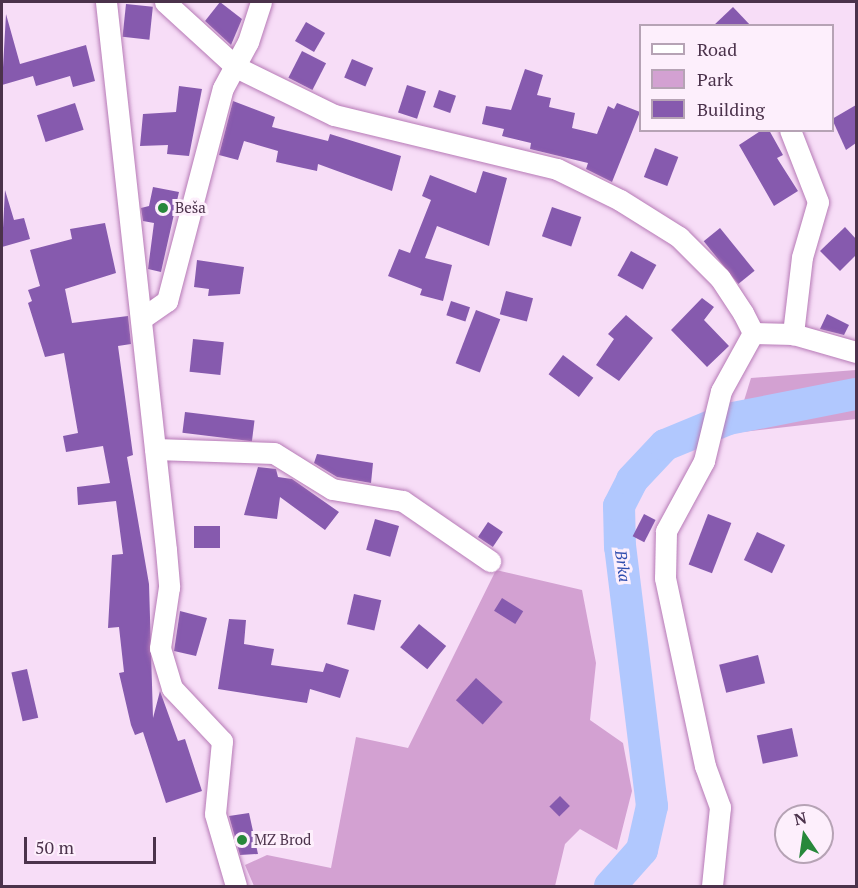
<!DOCTYPE html>
<meta charset="utf-8">
<style>
body{margin:0}
#map{position:relative;width:858px;height:888px;overflow:hidden;background:#f7ddf7;font-family:"PT Serif",serif}
div>[style]{position:absolute}
.green>*{inset:0;background:#d3a1d2}
.river>*{height:32px;margin:-16px;padding:0 16px;transform-origin:16px;border-radius:16px;background:#b1c8fe}
.building>*{inset:0;background:#865aae;transform-origin:0 0}
.roads{filter:drop-shadow(0 0 2px #b67ab6) drop-shadow(0 0 2px #b67ab6)}
.minor>*{height:21px;margin:-10.5px;padding:0 10.5px;transform-origin:10.5px;border-radius:10.5px;background:#fff}
.dots>*{width:16px;height:16px;translate:-50% -50%;box-sizing:border-box;border:3px solid #fdeffc;border-radius:50%}
span{translate:-50% -50%;white-space:nowrap;text-align:center;line-height:1.15;-webkit-text-stroke:6px #fdeffc;paint-order:stroke}
.poi-label{font-size:15px;color:#4b324b}
.left{translate:0 -50%;text-align:left}
.water-label{font-size:16px;color:#2d4bae;font-style:italic}
.frame{position:absolute;inset:0;border:3px solid #4b324b;pointer-events:none}
.legend{position:absolute;left:639px;top:24px;width:195px;height:108px;box-sizing:border-box;background:#fdeffc;border:2px solid #b6a3b5;margin:0;padding:8px 10px;list-style:none;font-size:18px;color:#4b324b}
.legend li{display:flex;align-items:center;gap:12px;height:30px}
.legend b{width:30px;border:2px solid #b6a3b5}
.north{position:absolute;left:774px;top:804px;width:60px;height:60px;box-sizing:border-box;background:#fdeffc;border:2px solid #b6a3b5;border-radius:50%;rotate:347deg;font-size:16px;font-weight:700;line-height:24px;text-align:center;color:#4b324b}
.north::after{content:'';display:block;margin:auto;width:21px;height:27px;background:#27883b;clip-path:polygon(50% 0,100% 100%,50% 72%,0 100%)}
.scale{position:absolute;left:24px;top:837px;width:132px;height:27px;box-sizing:border-box;border:3px solid #4b324b;border-top:0;padding-left:8px;font-size:18px;line-height:21px;white-space:nowrap;color:#4b324b;-webkit-text-stroke:4px #fdeffc;paint-order:stroke}
</style>
<div id="map">
<div class="green">
<div style="clip-path:polygon(856px 370px,856px 419px,734px 433px,751px 378px)"></div>
<div style="clip-path:polygon(496px 570px,582px 590px,596px 663px,590px 720px,623px 743px,632px 791px,617px 850px,580px 829px,565px 844px,555px 886px,254px 886px,245px 865px,267px 855px,331px 868px,356px 737px,408px 748px)"></div>
</div>
<div class="river">
<div style="left:610px;top:886px;width:48px;rotate:-48.4deg"></div>
<div style="left:642px;top:850px;width:45px;rotate:-77.2deg"></div>
<div style="left:652px;top:806px;width:261px;rotate:-97deg"></div>
<div style="left:620px;top:547px;width:41px;rotate:-91.4deg"></div>
<div style="left:619px;top:506px;width:29px;rotate:-63deg"></div>
<div style="left:632px;top:480px;width:48px;rotate:-46.7deg"></div>
<div style="left:665px;top:445px;width:68px;rotate:-22.4deg"></div>
<div style="left:728px;top:419px;width:130px;rotate:-11.1deg"></div>
</div>
<div class="building">
<div style="clip-path:polygon(220px 2px,242px 19px,231px 45px,205px 21px)"></div>
<div style="left:126px;top:4px;width:27px;height:33px;rotate:6deg"></div>
<div style="clip-path:polygon(733px 7px,751px 26px,713px 26px)"></div>
<div style="clip-path:polygon(6px 14px,20px 64px,86px 45px,95px 81px,73px 87px,70px 76px,36px 86px,33px 76px,2px 85px)"></div>
<div style="left:306px;top:22px;width:22px;height:22px;rotate:30deg"></div>
<div style="left:302px;top:51px;width:27px;height:30px;rotate:27deg"></div>
<div style="left:352px;top:59px;width:23px;height:20px;rotate:23deg"></div>
<div style="clip-path:polygon(525px 69px,543px 75px,537px 95px,551px 98px,549px 107px,575px 113px,572px 128px,597px 134px,608px 106px,614px 109px,617px 103px,640px 112px,612px 182px,586px 169px,588px 163px,530px 149px,531px 143px,502px 136px,504px 129px,482px 124px,486px 106px,511px 110px)"></div>
<div style="left:407px;top:85px;width:20px;height:29px;rotate:18deg"></div>
<div style="clip-path:polygon(179px 86px,202px 89px,189px 156px,167px 154px,168px 145px,140px 146px,143px 114px,176px 112px)"></div>
<div style="left:439px;top:90px;width:18px;height:18px;rotate:19deg"></div>
<div style="clip-path:polygon(233px 101px,275px 117px,272px 127px,328px 141px,330px 134px,401px 156px,392px 191px,318px 164px,317px 171px,276px 162px,278px 151px,244px 141px,238px 160px,219px 155px)"></div>
<div style="left:75px;top:103px;width:28px;height:40px;rotate:72deg"></div>
<div style="clip-path:polygon(856px 105px,856px 143px,846px 150px,832px 119px)"></div>
<div style="clip-path:polygon(762px 130px,769px 130px,783px 155px,777px 158px,798px 191px,774px 206px,739px 145px)"></div>
<div style="left:655px;top:148px;width:25px;height:31px;rotate:21deg"></div>
<div style="clip-path:polygon(483px 171px,507px 178px,489px 246px,437px 226px,425px 258px,452px 265px,443px 301px,420px 295px,422px 289px,388px 276px,399px 249px,410px 253px,431px 200px,422px 196px,430px 175px,476px 193px)"></div>
<div style="clip-path:polygon(153px 187px,179px 192px,161px 272px,148px 269px,154px 223px,143px 221px,141px 208px,149px 206px)"></div>
<div style="clip-path:polygon(5px 190px,14px 220px,24px 218px,30px 239px,2px 247px)"></div>
<div style="left:552px;top:207px;width:31px;height:31px;rotate:19deg"></div>
<div style="clip-path:polygon(105px 223px,116px 273px,65px 289px,72px 323px,128px 316px,131px 344px,118px 346px,133px 455px,127px 457px,149px 584px,153px 718px,160px 691px,178px 741px,185px 739px,202px 791px,166px 803px,143px 732px,135px 735px,131px 725px,119px 673px,124px 672px,119px 627px,108px 628px,112px 555px,123px 554px,116px 501px,78px 505px,77px 487px,110px 483px,103px 446px,66px 452px,63px 436px,78px 433px,64px 353px,45px 357px,28px 303px,32px 301px,28px 290px,40px 286px,30px 250px,72px 239px,70px 229px)"></div>
<div style="clip-path:polygon(845px 227px,856px 239px,856px 255px,840px 271px,820px 251px)"></div>
<div style="left:720px;top:228px;width:55px;height:21px;rotate:51deg"></div>
<div style="left:631px;top:251px;width:29px;height:28px;rotate:29deg"></div>
<div style="clip-path:polygon(197px 260px,244px 267px,240px 294px,208px 296px,209px 289px,194px 287px)"></div>
<div style="left:506px;top:291px;width:28px;height:24px;rotate:15deg"></div>
<div style="clip-path:polygon(702px 298px,714px 307px,704px 320px,729px 346px,707px 367px,671px 330px)"></div>
<div style="left:451px;top:301px;width:20px;height:15px;rotate:18deg"></div>
<div style="left:476px;top:310px;width:26px;height:57px;rotate:21deg"></div>
<div style="clip-path:polygon(827px 314px,849px 325px,844px 335px,820px 329px)"></div>
<div style="clip-path:polygon(626px 315px,653px 338px,619px 381px,596px 365px,614px 339px,608px 334px)"></div>
<div style="left:193px;top:339px;width:31px;height:33px;rotate:6deg"></div>
<div style="left:563px;top:355px;width:38px;height:24px;rotate:37deg"></div>
<div style="left:185px;top:412px;width:70px;height:21px;rotate:7deg"></div>
<div style="clip-path:polygon(317px 454px,373px 463px,371px 483px,337px 477px,314px 463px)"></div>
<div style="clip-path:polygon(258px 467px,276px 469px,278px 477px,292px 479px,339px 512px,325px 530px,280px 497px,277px 519px,244px 515px)"></div>
<div style="left:644px;top:514px;width:13px;height:25px;rotate:27deg"></div>
<div style="left:708px;top:514px;width:25px;height:54px;rotate:21deg"></div>
<div style="left:375px;top:519px;width:25px;height:32px;rotate:16deg"></div>
<div style="left:488px;top:522px;width:18px;height:18px;rotate:34deg"></div>
<div style="left:194px;top:526px;width:26px;height:22px"></div>
<div style="left:757px;top:532px;width:31px;height:31px;rotate:25deg"></div>
<div style="left:354px;top:594px;width:28px;height:31px;rotate:13deg"></div>
<div style="left:502px;top:598px;width:25px;height:15px;rotate:32deg"></div>
<div style="clip-path:polygon(180px 611px,207px 618px,196px 656px,174px 651px)"></div>
<div style="clip-path:polygon(229px 619px,246px 620px,244px 644px,274px 649px,271px 665px,323px 672px,326px 663px,349px 670px,340px 698px,310px 689px,307px 703px,218px 689px)"></div>
<div style="left:419px;top:624px;width:35px;height:30px;rotate:39deg"></div>
<div style="left:758px;top:655px;width:29px;height:40px;rotate:76deg"></div>
<div style="left:27px;top:669px;width:50px;height:16px;rotate:77deg"></div>
<div style="left:476px;top:678px;width:36px;height:30px;rotate:42deg"></div>
<div style="left:792px;top:728px;width:29px;height:36px;rotate:78deg"></div>
<div style="left:560px;top:796px;width:14px;height:15px;rotate:45deg"></div>
<div style="clip-path:polygon(249px 813px,258px 854px,240px 855px,229px 816px)"></div>
</div>
<div class="roads">
<div class="minor">
<div style="left:106px;top:2px;width:551px;rotate:83.75deg"></div>
<div style="left:166px;top:550px;width:37px;rotate:85deg"></div>
<div style="left:169px;top:587px;width:62px;rotate:98.4deg"></div>
<div style="left:160px;top:648px;width:42px;rotate:73.3deg"></div>
<div style="left:172px;top:688px;width:73px;rotate:46.7deg"></div>
<div style="left:222px;top:741px;width:73px;rotate:95.5deg"></div>
<div style="left:215px;top:814px;width:75px;rotate:73.7deg"></div>
<div style="left:165px;top:2px;width:96px;rotate:42.5deg"></div>
<div style="left:236px;top:67px;width:109px;rotate:26.1deg"></div>
<div style="left:334px;top:115px;width:229px;rotate:13.6deg"></div>
<div style="left:557px;top:169px;width:70px;rotate:26.2deg"></div>
<div style="left:620px;top:200px;width:70px;rotate:32.1deg"></div>
<div style="left:679px;top:237px;width:58px;rotate:45deg"></div>
<div style="left:720px;top:278px;width:42px;rotate:56.7deg"></div>
<div style="left:743px;top:313px;width:22px;rotate:63deg"></div>
<div style="left:753px;top:333px;width:66px;rotate:118.9deg"></div>
<div style="left:721px;top:391px;width:72px;rotate:103.7deg"></div>
<div style="left:704px;top:461px;width:80px;rotate:118.5deg"></div>
<div style="left:666px;top:531px;width:47px;rotate:91.2deg"></div>
<div style="left:665px;top:578px;width:192px;rotate:78deg"></div>
<div style="left:705px;top:766px;width:44px;rotate:69.9deg"></div>
<div style="left:720px;top:807px;width:79px;rotate:95.8deg"></div>
<div style="left:790px;top:130px;width:77px;rotate:68.7deg"></div>
<div style="left:818px;top:202px;width:57px;rotate:106.2deg"></div>
<div style="left:802px;top:257px;width:78px;rotate:96.7deg"></div>
<div style="left:141px;top:319px;width:32px;rotate:-35deg"></div>
<div style="left:167px;top:301px;width:220px;rotate:-75.3deg"></div>
<div style="left:223px;top:88px;width:52px;rotate:-61.5deg"></div>
<div style="left:248px;top:42px;width:42px;rotate:-72deg"></div>
<div style="left:753px;top:333px;width:40px;rotate:1.4deg"></div>
<div style="left:793px;top:334px;width:66px;rotate:15.9deg"></div>
<div style="left:155px;top:449px;width:119px;rotate:1.9deg"></div>
<div style="left:274px;top:453px;width:68px;rotate:31.8deg"></div>
<div style="left:332px;top:489px;width:72px;rotate:9.6deg"></div>
<div style="left:403px;top:501px;width:106px;rotate:34.6deg"></div>
</div>
</div>
<div class="dots">
<div style="left:163px;top:208px;background:#27883b"></div>
<div style="left:242px;top:840px;background:#27883b"></div>
</div>
<div class="poi-label">
<span class="left" style="left:175px;top:208px">Beša</span>
<span class="left" style="left:254px;top:840px">MZ Brod</span>
</div>
<div class="water-label">
<span style="left:623px;top:566px;rotate:82deg">Brka</span>
</div>
<div class="frame"></div>
<ul class="legend">
<li><b style="height:8px;background:#fff"></b>Road</li>
<li><b style="height:16px;background:#d3a1d2"></b>Park</li>
<li><b style="height:16px;background:#865aae"></b>Building</li>
</ul>
<div class="north">N</div>
<div class="scale">50 m</div>
</div>
